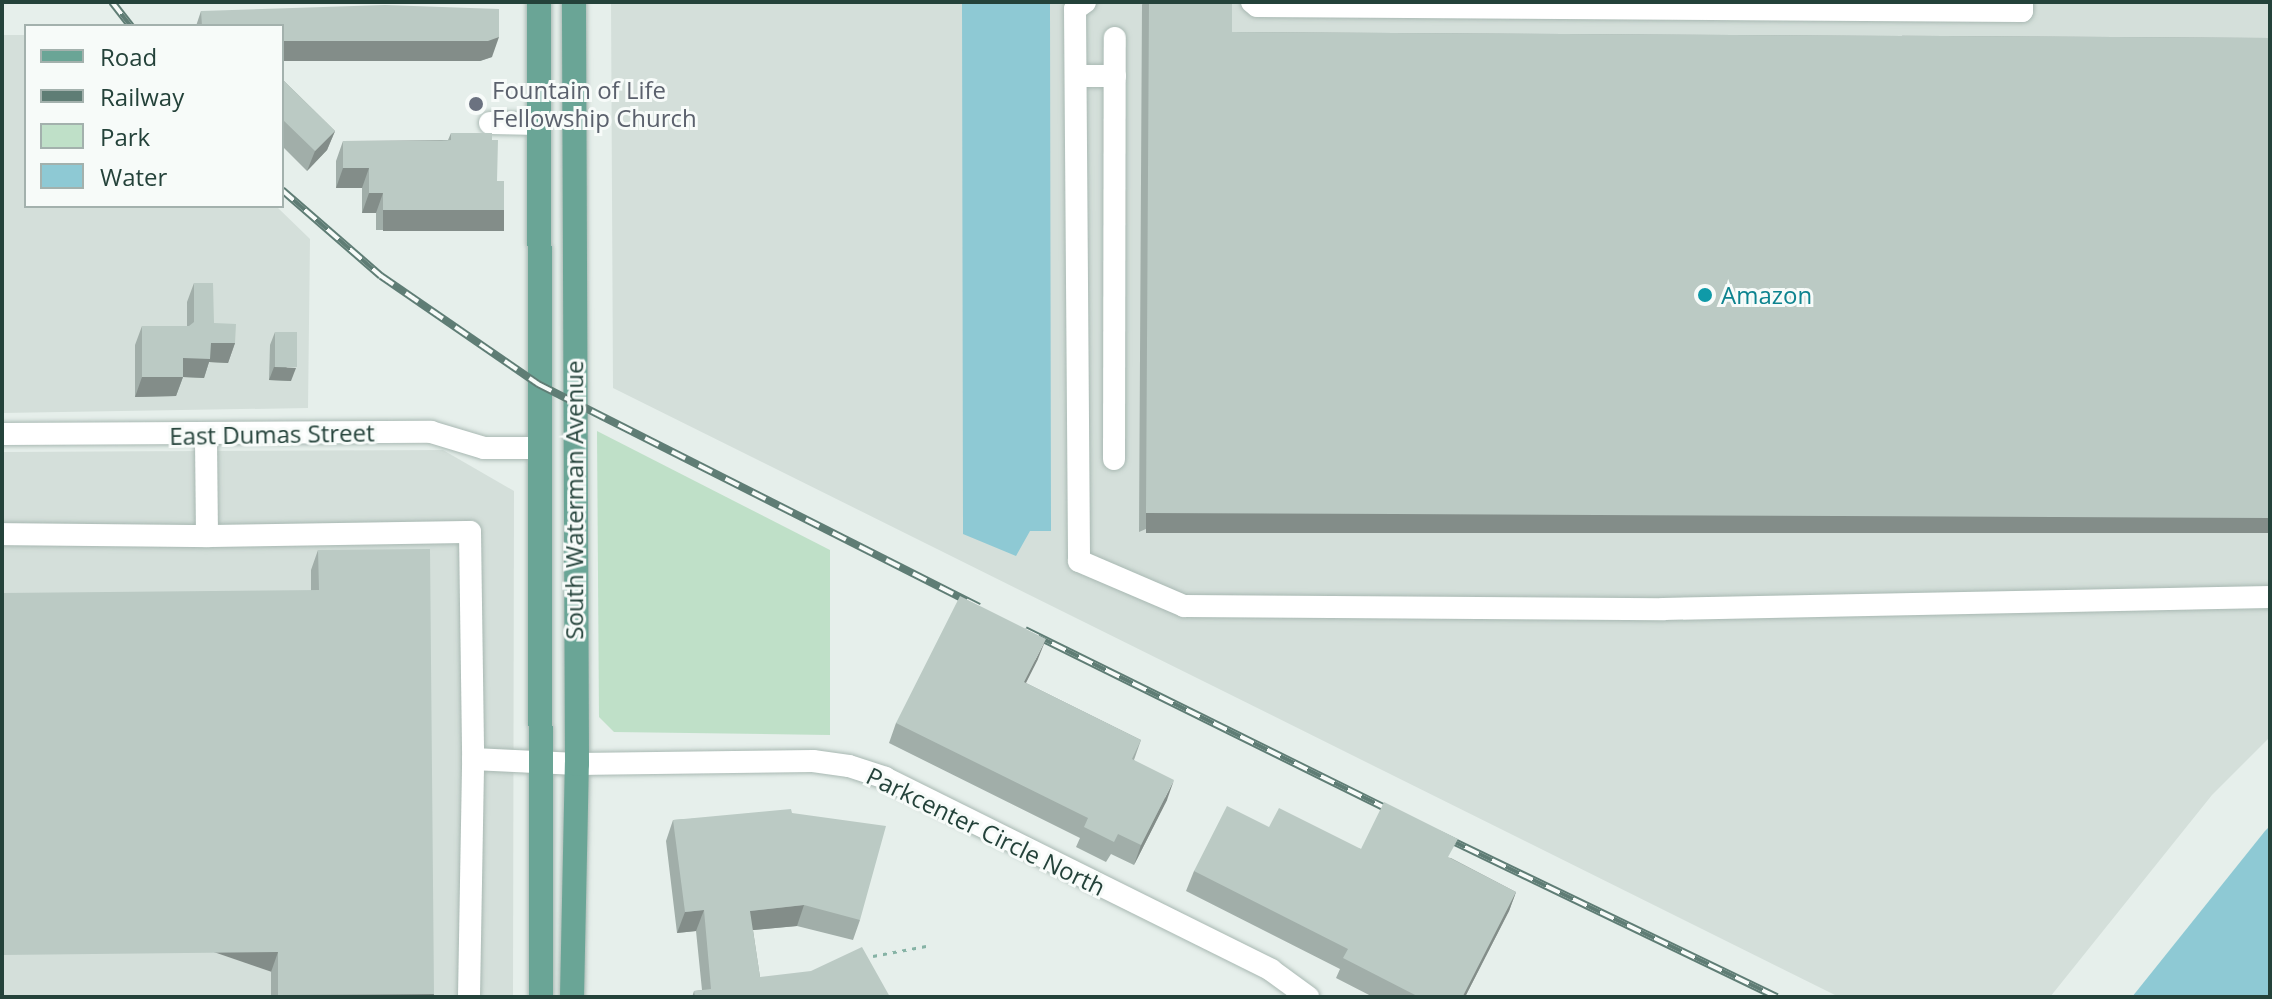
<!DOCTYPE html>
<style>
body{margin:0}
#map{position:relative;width:2272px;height:999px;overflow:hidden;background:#e6efeb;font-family:"Open Sans",sans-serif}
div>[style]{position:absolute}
.built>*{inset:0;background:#d4dfda}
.green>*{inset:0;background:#bfe0c8}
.water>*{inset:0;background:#8ec9d4}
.path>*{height:3px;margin-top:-1.5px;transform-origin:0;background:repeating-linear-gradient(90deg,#86b3a5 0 4px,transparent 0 10px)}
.roads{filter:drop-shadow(0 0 2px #a8b8b2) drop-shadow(0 0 2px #a8b8b2)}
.minor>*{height:22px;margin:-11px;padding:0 11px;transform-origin:11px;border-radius:11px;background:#fff}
.major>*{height:24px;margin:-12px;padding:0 12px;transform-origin:12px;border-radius:12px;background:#6aa596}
.rail>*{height:8px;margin-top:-4px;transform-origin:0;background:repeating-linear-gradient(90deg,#f7fbf9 0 15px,#5f7d75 0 30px);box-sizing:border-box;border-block:2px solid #5f7d75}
.wall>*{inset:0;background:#a1aea9}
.shaded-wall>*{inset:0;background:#838d89;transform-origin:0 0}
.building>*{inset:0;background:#bbcac4;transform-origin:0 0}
.dots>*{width:22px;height:22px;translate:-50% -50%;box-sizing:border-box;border:4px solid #f7fbf9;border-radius:50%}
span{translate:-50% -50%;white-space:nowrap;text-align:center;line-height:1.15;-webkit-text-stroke:6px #f7fbf9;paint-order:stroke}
.worship-label{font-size:24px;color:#5b616d}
.left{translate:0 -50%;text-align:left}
.culture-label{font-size:24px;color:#0d838f}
.street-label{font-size:24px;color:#24423a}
.frame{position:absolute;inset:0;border:4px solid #24423a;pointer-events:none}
.legend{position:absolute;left:24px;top:24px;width:260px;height:184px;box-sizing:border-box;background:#f7fbf9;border:2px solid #a3b1ad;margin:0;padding:10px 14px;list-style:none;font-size:24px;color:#24423a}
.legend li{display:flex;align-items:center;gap:16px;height:40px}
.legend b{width:40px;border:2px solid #a3b1ad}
</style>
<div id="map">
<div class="built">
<div style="clip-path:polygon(611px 2px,2270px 2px,2270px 737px,2212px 795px,2050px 997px,1839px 997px,613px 388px)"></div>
<div style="clip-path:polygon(2px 35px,26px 35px,26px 206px,276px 206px,310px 239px,308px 408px,2px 413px)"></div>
<div style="clip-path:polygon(443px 450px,514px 491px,513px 997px,2px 997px,2px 452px)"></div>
</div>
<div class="green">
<div style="clip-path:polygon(597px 431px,830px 550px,830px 735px,614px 732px,599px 717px)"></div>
</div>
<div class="water">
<div style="clip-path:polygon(962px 2px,1050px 2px,1051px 531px,1030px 531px,1016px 556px,963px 534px)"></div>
<div style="clip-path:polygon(2270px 826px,2270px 997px,2132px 997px,2265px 831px)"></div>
</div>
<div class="path">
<div style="left:873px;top:956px;width:54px;rotate:-10.7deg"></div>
</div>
<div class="roads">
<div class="minor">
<div style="left:1085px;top:2px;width:12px;rotate:145deg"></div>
<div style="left:1075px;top:9px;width:552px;rotate:89.58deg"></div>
<div style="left:1079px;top:561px;width:114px;rotate:23.2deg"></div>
<div style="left:1184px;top:606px;width:479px;rotate:0.4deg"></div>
<div style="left:1663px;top:609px;width:607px;rotate:-1.13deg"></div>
<div style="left:1252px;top:2px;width:6px;rotate:39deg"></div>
<div style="left:1257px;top:6px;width:765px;rotate:0.37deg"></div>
<div style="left:2022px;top:11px;width:9px;rotate:-90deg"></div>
<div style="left:1076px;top:76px;width:39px"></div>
<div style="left:490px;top:123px;width:50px;rotate:1.1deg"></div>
<div style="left:2px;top:434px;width:429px;rotate:-0.3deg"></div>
<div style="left:431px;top:432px;width:55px;rotate:16.8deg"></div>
<div style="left:484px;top:448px;width:55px"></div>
<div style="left:1114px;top:459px;width:421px;rotate:-89.9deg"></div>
<div style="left:2px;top:534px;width:205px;rotate:0.6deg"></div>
<div style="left:207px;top:536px;width:101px;rotate:-90.6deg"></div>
<div style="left:207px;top:536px;width:263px;rotate:-0.9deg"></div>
<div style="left:470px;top:532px;width:227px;rotate:89.2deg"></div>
<div style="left:473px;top:759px;width:104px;rotate:2.8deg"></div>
<div style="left:577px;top:764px;width:236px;rotate:-0.7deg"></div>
<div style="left:813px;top:761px;width:36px;rotate:8deg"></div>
<div style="left:849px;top:766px;width:38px;rotate:18deg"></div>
<div style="left:885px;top:778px;width:431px;rotate:26.4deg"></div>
<div style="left:1271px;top:970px;width:46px;rotate:36.1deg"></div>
<div style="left:469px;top:997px;width:238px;rotate:-89deg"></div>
</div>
<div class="major">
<div style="left:539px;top:2px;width:995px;rotate:89.88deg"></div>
<div style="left:572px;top:997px;width:233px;rotate:-88.8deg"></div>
<div style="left:577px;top:764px;width:762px;rotate:-90.23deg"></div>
</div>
</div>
<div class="rail">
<div style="left:112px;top:2px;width:31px;rotate:52deg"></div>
<div style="left:282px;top:190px;width:131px;rotate:41deg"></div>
<div style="left:381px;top:276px;width:191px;rotate:34.5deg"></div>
<div style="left:538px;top:384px;width:494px;rotate:26.8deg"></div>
<div style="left:1025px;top:630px;width:420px;rotate:26.3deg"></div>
<div style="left:1438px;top:834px;width:376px;rotate:25.7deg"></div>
</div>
<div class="wall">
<div style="clip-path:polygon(1143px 2px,1232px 2px,1232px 32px,2270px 38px,1139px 532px,1142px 5px)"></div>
<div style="clip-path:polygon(201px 11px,492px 57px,480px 61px,282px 26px,196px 26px)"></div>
<div style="clip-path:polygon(282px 79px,335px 131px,327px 150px,307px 171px,282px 146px)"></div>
<div style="clip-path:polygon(451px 133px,492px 140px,497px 181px,504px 210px,497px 230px,376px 230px,376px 213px,362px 213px,362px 188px,336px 188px,336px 161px,343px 141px,448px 140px)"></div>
<div style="clip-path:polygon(194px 283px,214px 323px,235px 343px,228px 363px,209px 362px,204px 378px,183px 377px,176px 396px,135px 397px,135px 345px,142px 326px,187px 326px,187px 302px)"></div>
<div style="clip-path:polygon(275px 332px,291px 381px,269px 380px,270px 345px)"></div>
<div style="clip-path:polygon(318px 550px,434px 994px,433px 997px,271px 997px,271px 972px,311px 590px,311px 570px)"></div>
<div style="clip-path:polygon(1038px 659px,1026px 683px,1141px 740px,1134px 760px,1167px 800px,1134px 865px,1111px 854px,1106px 862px,1076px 847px,1080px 838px,889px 743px,896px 723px)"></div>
<div style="clip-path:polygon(792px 813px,860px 920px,853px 940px,797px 926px,753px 930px,760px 977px,890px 997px,692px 997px,694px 991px,702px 990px,696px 931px,677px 933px,666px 841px,673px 820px)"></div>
<div style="clip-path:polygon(1269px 827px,1361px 849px,1451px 858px,1516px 892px,1509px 911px,1465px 997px,1373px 997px,1336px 978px,1340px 969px,1186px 891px,1194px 871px)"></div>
</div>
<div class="shaded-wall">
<div style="clip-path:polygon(499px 37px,492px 57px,480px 61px,282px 61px,282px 41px)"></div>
<div style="clip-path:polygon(335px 131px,327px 150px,307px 171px,315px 151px)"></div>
<div style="clip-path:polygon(343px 168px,369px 168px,362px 188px,336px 188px)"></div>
<div style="clip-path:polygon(369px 193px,383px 193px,376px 213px,362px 213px)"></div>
<div style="left:383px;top:210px;width:121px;height:21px"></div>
<div style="clip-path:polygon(211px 343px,235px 343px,228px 363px,209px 362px,204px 378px,183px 377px,176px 396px,135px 397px,142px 377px,183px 358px)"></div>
<div style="clip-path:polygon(274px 367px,296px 368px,291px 381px,269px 380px)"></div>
<div style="left:1146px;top:513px;width:1124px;height:20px"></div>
<div style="clip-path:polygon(1046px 639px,1038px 659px,1016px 702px,1024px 682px)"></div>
<div style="clip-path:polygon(1174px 780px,1167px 800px,1134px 865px,1141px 845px)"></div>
<div style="clip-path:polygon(1516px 892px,1509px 911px,1465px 997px,1451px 997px)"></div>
<div style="clip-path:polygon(804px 905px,797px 926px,743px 931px,750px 911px)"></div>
<div style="clip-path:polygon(704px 910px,696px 931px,677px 933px,685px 912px)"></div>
<div style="left:278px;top:952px;width:21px;height:276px;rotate:109deg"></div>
<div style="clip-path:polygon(434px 994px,433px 997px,278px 997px,278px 995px)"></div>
</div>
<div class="building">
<div style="clip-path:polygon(1149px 2px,1232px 2px,1232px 32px,2270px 38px,2270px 518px,1146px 513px)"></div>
<div style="clip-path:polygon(385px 5px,499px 9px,499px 37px,488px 41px,282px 41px,282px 26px,202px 26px,201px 11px)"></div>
<div style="clip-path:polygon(282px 79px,335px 131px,315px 151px,282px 119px)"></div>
<div style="clip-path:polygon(451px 133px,492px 133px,492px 140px,498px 140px,497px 181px,504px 181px,504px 210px,383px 210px,383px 193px,369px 193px,369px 168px,343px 168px,343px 141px,441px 141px,451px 140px)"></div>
<div style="clip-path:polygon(194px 283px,213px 283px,214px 323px,236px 324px,235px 343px,211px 343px,210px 359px,183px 358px,183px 377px,142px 377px,142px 326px,189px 326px,194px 322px)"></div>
<div style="left:275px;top:332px;width:22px;height:35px"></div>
<div style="clip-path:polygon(430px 549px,434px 994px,278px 995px,278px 952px,2px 955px,2px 593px,319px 590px,318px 550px)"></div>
<div style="clip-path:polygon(960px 596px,1046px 639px,1024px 682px,1141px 740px,1132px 759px,1174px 780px,1141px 845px,1118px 834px,1114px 842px,1084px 827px,1088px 818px,896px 723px)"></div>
<div style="clip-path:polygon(1384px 802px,1458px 839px,1448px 857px,1516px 892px,1463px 996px,1419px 997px,1343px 958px,1348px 949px,1194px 871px,1227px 806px,1269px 827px,1279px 808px,1361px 849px)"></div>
<div style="clip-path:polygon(791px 809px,792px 813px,886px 826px,860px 920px,804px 905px,750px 911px,760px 977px,811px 971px,862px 947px,890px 997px,695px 997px,694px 991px,711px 989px,704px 910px,685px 912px,673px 820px)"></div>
</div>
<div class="dots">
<div style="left:476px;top:104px;background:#6b7280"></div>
<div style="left:1705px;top:295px;background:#0f9aa8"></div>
</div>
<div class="worship-label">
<span class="left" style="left:492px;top:104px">Fountain of Life<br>Fellowship Church</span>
</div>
<div class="culture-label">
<span class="left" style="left:1721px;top:295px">Amazon</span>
</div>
<div class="street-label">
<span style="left:272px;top:434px;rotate:-1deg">East Dumas Street</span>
<span style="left:574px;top:500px;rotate:-90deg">South Waterman Avenue</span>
<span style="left:986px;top:831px;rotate:26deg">Parkcenter Circle North</span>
</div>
<div class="frame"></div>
<ul class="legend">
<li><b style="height:10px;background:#6aa596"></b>Road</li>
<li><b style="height:10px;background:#5f7d75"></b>Railway</li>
<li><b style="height:22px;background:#bfe0c8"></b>Park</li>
<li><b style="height:22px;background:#8ec9d4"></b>Water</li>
</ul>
</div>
